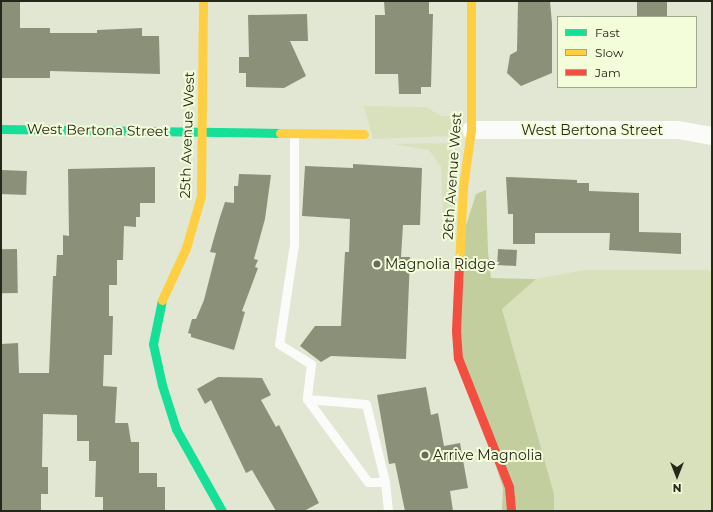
<!DOCTYPE html>
<style>
body{margin:0}
#map{position:relative;width:713px;height:512px;overflow:hidden;background:#e2e7d4;font-family:Montserrat,sans-serif}
div>[style]{position:absolute}
.green>*{inset:0;background:#d8e1bc}
.forest>*{inset:0;background:#c3ce9e}
.building>*{inset:0;background:#8b9079;transform-origin:0 0}
.lane>*{height:9px;margin:-4.5px;padding:0 4.5px;transform-origin:4.5px;border-radius:4.5px;background:#fbfbf9}
.street>*{height:18px;margin:-9px;padding:0 9px;transform-origin:9px;border-radius:9px;background:#fbfbf9}
.fast>*{height:9px;margin:-4.5px;padding:0 4.5px;transform-origin:4.5px;border-radius:4.5px;background:#16e098}
.slow>*{height:9px;margin:-4.5px;padding:0 4.5px;transform-origin:4.5px;border-radius:4.5px;background:#ffcf43}
.jam>*{height:9px;margin:-4.5px;padding:0 4.5px;transform-origin:4.5px;border-radius:4.5px;background:#f24e42}
.dots>*{width:11px;height:11px;translate:-50% -50%;box-sizing:border-box;border:2px solid #f3fdd9;border-radius:50%}
span{translate:-50% -50%;white-space:nowrap;text-align:center;line-height:1.15;-webkit-text-stroke:4px #f3fdd9;paint-order:stroke}
.street-label{font-size:14px;color:#24281a}
.poi-label{font-size:14px;color:#24281a}
.left{translate:0 -50%;text-align:left}
.frame{position:absolute;inset:0;border:2px solid #24281a;pointer-events:none}
.legend{position:absolute;left:557px;top:16px;width:140px;height:72px;box-sizing:border-box;background:#f3fdd9;border:1px solid #a0a88d;margin:0;padding:5px 7px;list-style:none;font-size:12px;color:#24281a}
.legend li{display:flex;align-items:center;gap:8px;height:20px}
.legend b{width:20px;border:1px solid #a0a88d}
.north{position:absolute;left:657px;top:456px;width:40px;height:40px;-webkit-text-stroke:3px #f3fdd9;paint-order:stroke;rotate:180deg;font-size:11px;font-weight:700;line-height:16px;text-align:center;color:#24281a}
.north::after{content:'';display:block;margin:auto;width:14px;height:18px;background:#24281a;clip-path:polygon(50% 0,100% 100%,50% 72%,0 100%)}
</style>
<div id="map">
<div class="green">
<div style="clip-path:polygon(364px 106px,426px 107px,441px 116px,451px 116px,450px 136px,373px 139px)"></div>
<div style="clip-path:polygon(450px 143px,450px 151px,455px 152px,454px 216px,443px 214px,441px 167px,429px 150px,393px 144px)"></div>
<div style="clip-path:polygon(584px 270px,712px 270px,712px 511px,554px 511px,554px 494px,502px 309px,536px 279px)"></div>
</div>
<div class="forest">
<div style="clip-path:polygon(486px 190px,488px 252px,491px 278px,536px 279px,502px 309px,554px 494px,554px 511px,502px 511px,503px 488px,456px 343px,462px 238px,476px 194px)"></div>
</div>
<div class="building">
<div style="clip-path:polygon(1px 1px,20px 1px,20px 28px,50px 28px,50px 33px,97px 33px,97px 30px,142px 28px,142px 36px,159px 36px,160px 74px,50px 71px,50px 78px,1px 78px)"></div>
<div style="clip-path:polygon(384px 1px,429px 1px,429px 14px,433px 14px,431px 87px,421px 87px,421px 94px,399px 94px,398px 74px,375px 74px,375px 15px,385px 15px)"></div>
<div style="clip-path:polygon(518px 1px,550px 1px,552px 24px,552px 73px,521px 86px,507px 73px,510px 55px,517px 51px)"></div>
<div style="left:637px;top:1px;width:30px;height:16px"></div>
<div style="clip-path:polygon(307px 14px,308px 41px,290px 41px,306px 76px,284px 88px,246px 87px,246px 73px,239px 73px,239px 57px,249px 57px,248px 15px)"></div>
<div style="clip-path:polygon(353px 164px,422px 168px,420px 225px,403px 225px,401px 257px,410px 257px,406px 359px,331px 356px,321px 362px,300px 346px,315px 326px,341px 326px,345px 252px,349px 252px,350px 219px,302px 216px,305px 166px,353px 168px)"></div>
<div style="clip-path:polygon(155px 167px,155px 203px,140px 203px,140px 217px,136px 217px,136px 227px,124px 226px,123px 260px,117px 260px,117px 285px,109px 285px,109px 316px,113px 316px,112px 355px,104px 355px,103px 386px,117px 387px,115px 423px,128px 423px,131px 442px,139px 442px,139px 473px,157px 473px,157px 487px,165px 487px,165px 511px,103px 510px,103px 497px,95px 497px,96px 461px,89px 461px,89px 441px,77px 441px,77px 415px,43px 414px,42px 467px,48px 467px,48px 494px,41px 494px,41px 511px,1px 511px,1px 344px,18px 343px,19px 373px,49px 373px,53px 276px,56px 276px,57px 255px,63px 255px,63px 235px,69px 236px,68px 169px)"></div>
<div style="left:1px;top:170px;width:26px;height:24px;rotate:2deg"></div>
<div style="clip-path:polygon(239px 174px,271px 175px,265px 219px,254px 259px,258px 260px,255px 267px,258px 268px,242px 311px,245px 312px,234px 350px,191px 337px,191px 334px,188px 333px,192px 319px,196px 319px,204px 300px,216px 253px,210px 252px,220px 217px,225px 202px,234px 203px,234px 186px,238px 186px)"></div>
<div style="clip-path:polygon(506px 177px,577px 180px,577px 183px,589px 183px,589px 191px,639px 193px,639px 232px,681px 233px,681px 254px,609px 250px,610px 233px,535px 233px,535px 244px,513px 244px,513px 214px,508px 214px)"></div>
<div style="left:17px;top:249px;width:44px;height:16px;rotate:89deg"></div>
<div style="left:498px;top:249px;width:19px;height:16px;rotate:3deg"></div>
<div style="clip-path:polygon(218px 377px,262px 378px,271px 395px,261px 400px,276px 427px,279px 425px,319px 503px,304px 511px,276px 511px,252px 470px,246px 473px,211px 400px,205px 404px,197px 389px)"></div>
<div style="clip-path:polygon(426px 387px,431px 415px,438px 413px,444px 446px,460px 443px,468px 488px,450px 491px,453px 511px,405px 511px,395px 463px,389px 464px,377px 395px)"></div>
</div>
<div class="lane">
<div style="left:294px;top:133px;width:111px;rotate:90deg"></div>
<div style="left:294px;top:244px;width:101px;rotate:98.5deg"></div>
<div style="left:279px;top:344px;width:38px;rotate:32deg"></div>
<div style="left:311px;top:364px;width:35px;rotate:97deg"></div>
<div style="left:307px;top:399px;width:103px;rotate:53.7deg"></div>
<div style="left:368px;top:482px;width:17px"></div>
<div style="left:385px;top:482px;width:29px;rotate:84deg"></div>
<div style="left:307px;top:399px;width:59px;rotate:4.8deg"></div>
<div style="left:366px;top:404px;width:80px;rotate:76.3deg"></div>
</div>
<div class="street">
<div style="left:471px;top:130px;width:207px"></div>
<div style="left:678px;top:130px;width:35px;rotate:10deg"></div>
</div>
<div class="fast">
<div style="left:1px;top:129px;width:279px;rotate:0.8deg"></div>
<div style="left:162px;top:300px;width:45px;rotate:101.6deg"></div>
<div style="left:153px;top:344px;width:42px;rotate:77.6deg"></div>
<div style="left:162px;top:385px;width:46px;rotate:72.3deg"></div>
<div style="left:176px;top:429px;width:94px;rotate:60.7deg"></div>
</div>
<div class="slow">
<div style="left:280px;top:133px;width:84px;rotate:0.7deg"></div>
<div style="left:459px;top:264px;width:77px;rotate:-87deg"></div>
<div style="left:463px;top:187px;width:58px;rotate:-82deg"></div>
<div style="left:471px;top:130px;width:129px;rotate:-90deg"></div>
<div style="left:162px;top:300px;width:57px;rotate:-65.2deg"></div>
<div style="left:186px;top:248px;width:54px;rotate:-73.9deg"></div>
<div style="left:201px;top:196px;width:195px;rotate:-89.4deg"></div>
</div>
<div class="jam">
<div style="left:459px;top:264px;width:67px;rotate:92.6deg"></div>
<div style="left:456px;top:331px;width:27px;rotate:86deg"></div>
<div style="left:458px;top:358px;width:139px;rotate:68.4deg"></div>
<div style="left:509px;top:487px;width:24px;rotate:85deg"></div>
</div>
<div class="dots">
<div style="left:377px;top:264px;background:#666b5b"></div>
<div style="left:425px;top:455px;background:#666b5b"></div>
</div>
<div class="street-label">
<span style="left:98px;top:130px;rotate:1deg">West Bertona Street</span>
<span style="left:592px;top:130px">West Bertona Street</span>
<span style="left:187px;top:135px;rotate:-88deg">25th Avenue West</span>
<span style="left:452px;top:176px;rotate:-86deg">26th Avenue West</span>
</div>
<div class="poi-label">
<span class="left" style="left:385px;top:264px">Magnolia Ridge</span>
<span class="left" style="left:433px;top:455px">Arrive Magnolia</span>
</div>
<div class="frame"></div>
<ul class="legend">
<li><b style="height:5px;background:#16e098"></b>Fast</li>
<li><b style="height:5px;background:#ffcf43"></b>Slow</li>
<li><b style="height:5px;background:#f24e42"></b>Jam</li>
</ul>
<div class="north">N</div>
</div>
